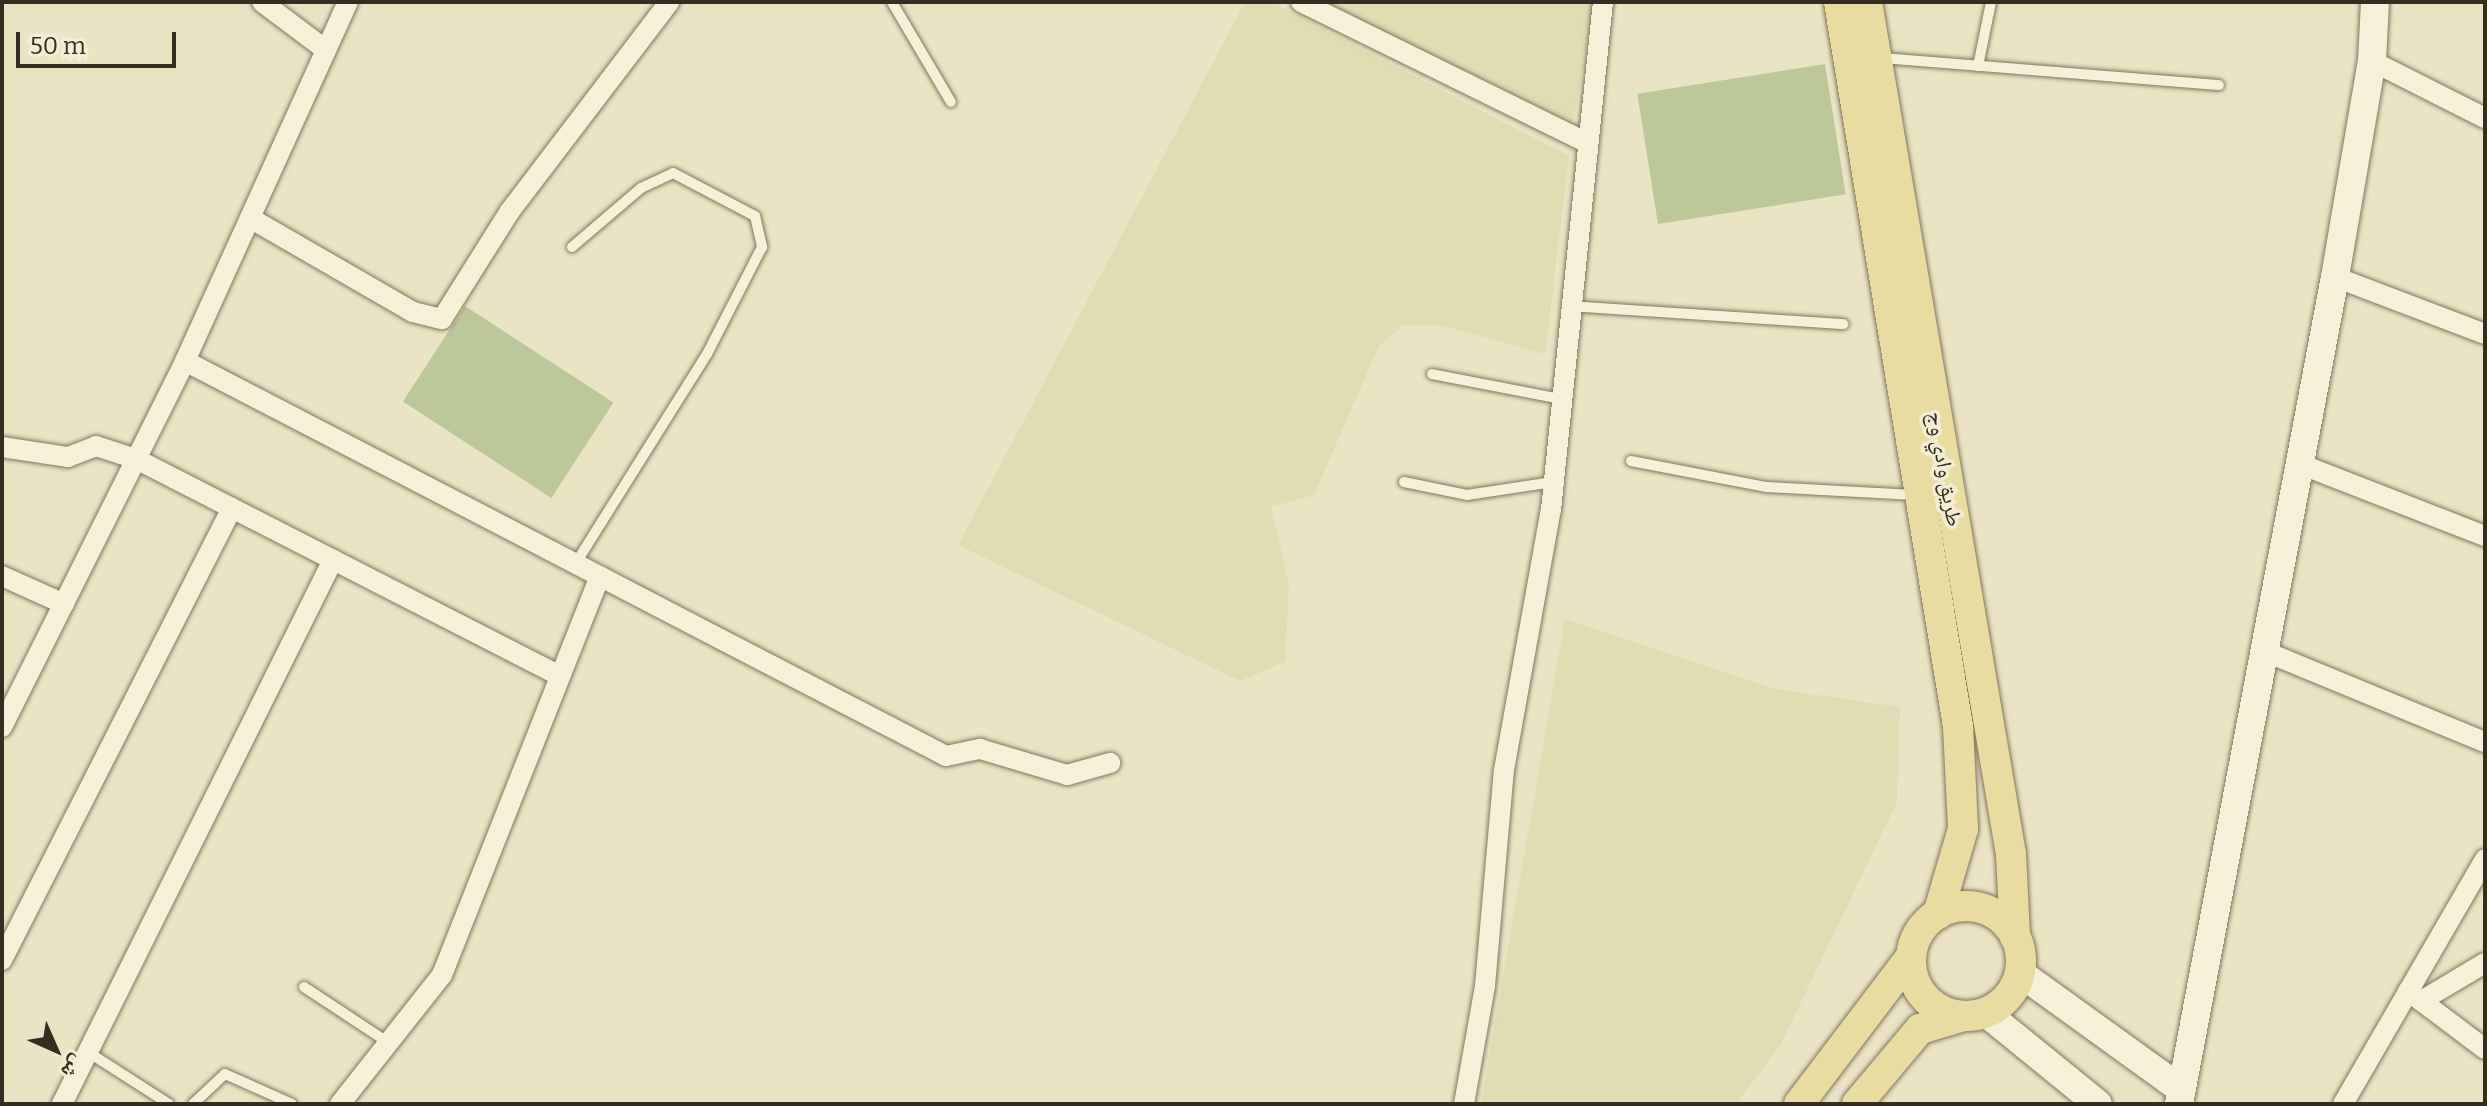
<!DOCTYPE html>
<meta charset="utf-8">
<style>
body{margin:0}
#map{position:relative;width:2487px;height:1106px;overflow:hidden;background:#eae4c5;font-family:Bitter,"Noto Naskh Arabic",serif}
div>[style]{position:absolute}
.farmland>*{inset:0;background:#dfddb4}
.green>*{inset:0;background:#bcc79a;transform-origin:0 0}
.roads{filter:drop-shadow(0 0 2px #83765d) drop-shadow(0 0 2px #83765d)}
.lane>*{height:10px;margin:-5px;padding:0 5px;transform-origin:5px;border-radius:5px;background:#f5f0d8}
.street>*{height:20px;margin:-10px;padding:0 10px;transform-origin:10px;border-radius:10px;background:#f5f0d8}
.secondary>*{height:28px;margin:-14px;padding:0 14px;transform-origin:14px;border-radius:14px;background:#f5f0d8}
.primary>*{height:30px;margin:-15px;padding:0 15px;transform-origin:15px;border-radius:15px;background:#e9dca1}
.primary>.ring{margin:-15px;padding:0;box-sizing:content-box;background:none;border:30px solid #e9dca1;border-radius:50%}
span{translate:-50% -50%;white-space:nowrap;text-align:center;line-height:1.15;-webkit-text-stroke:7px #f2edd4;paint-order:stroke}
.street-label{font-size:22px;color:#352d1f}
.frame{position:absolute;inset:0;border:4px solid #352d1f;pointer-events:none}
.north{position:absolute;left:16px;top:1010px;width:80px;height:80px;-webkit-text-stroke:6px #f2edd4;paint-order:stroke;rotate:135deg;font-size:22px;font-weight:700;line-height:32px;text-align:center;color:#352d1f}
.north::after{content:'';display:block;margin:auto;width:28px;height:36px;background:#352d1f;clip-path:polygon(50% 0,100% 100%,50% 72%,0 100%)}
.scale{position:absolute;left:16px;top:32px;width:160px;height:36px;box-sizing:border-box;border:4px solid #352d1f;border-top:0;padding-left:10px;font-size:24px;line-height:28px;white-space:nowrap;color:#352d1f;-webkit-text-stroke:6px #f2edd4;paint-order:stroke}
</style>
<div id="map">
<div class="farmland">
<div style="clip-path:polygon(1245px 2px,1272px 2px,1569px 156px,1545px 354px,1440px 325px,1403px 325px,1379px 346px,1314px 495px,1271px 507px,1289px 585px,1285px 662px,1240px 681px,958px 545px)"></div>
<div style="clip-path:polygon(1319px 2px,1596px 2px,1572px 125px)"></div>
<div style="clip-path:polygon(1565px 619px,1776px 689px,1900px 707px,1897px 802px,1780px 1046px,1736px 1104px,1481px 1104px)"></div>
</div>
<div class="green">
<div style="left:1825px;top:64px;width:132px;height:190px;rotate:81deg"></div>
<div style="left:465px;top:306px;width:177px;height:114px;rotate:33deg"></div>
</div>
<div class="roads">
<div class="lane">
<div style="left:892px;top:2px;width:116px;rotate:59.5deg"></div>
<div style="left:1881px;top:58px;width:339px;rotate:4.6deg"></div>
<div style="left:1978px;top:66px;width:65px;rotate:-78.5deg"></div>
<div style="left:572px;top:247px;width:91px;rotate:-40.5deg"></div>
<div style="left:641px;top:188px;width:35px;rotate:-25deg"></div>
<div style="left:673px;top:173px;width:93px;rotate:27.7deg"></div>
<div style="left:755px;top:216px;width:32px;rotate:77deg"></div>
<div style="left:762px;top:247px;width:120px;rotate:117.2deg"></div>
<div style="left:707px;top:354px;width:247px;rotate:122.1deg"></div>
<div style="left:1570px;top:306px;width:274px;rotate:3.8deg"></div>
<div style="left:1432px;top:374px;width:131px;rotate:11deg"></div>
<div style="left:1631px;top:461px;width:137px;rotate:10.9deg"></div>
<div style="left:1766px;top:487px;width:150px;rotate:3.1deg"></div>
<div style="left:1404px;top:482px;width:64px;rotate:11.7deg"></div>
<div style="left:1467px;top:495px;width:87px;rotate:-8.6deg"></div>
<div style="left:304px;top:987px;width:102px;rotate:33.4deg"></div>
<div style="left:88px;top:1052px;width:96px;rotate:32.7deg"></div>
<div style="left:193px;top:1104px;width:44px;rotate:-43.2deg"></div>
<div style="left:225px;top:1074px;width:73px;rotate:24.1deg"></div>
</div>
<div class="street">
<div style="left:262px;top:2px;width:80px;rotate:36.9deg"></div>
<div style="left:1301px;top:2px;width:317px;rotate:26.2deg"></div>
<div style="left:2372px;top:61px;width:127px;rotate:26.8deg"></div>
<div style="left:250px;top:218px;width:188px;rotate:30deg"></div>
<div style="left:413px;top:312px;width:30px;rotate:14deg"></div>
<div style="left:442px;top:319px;width:128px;rotate:-57.8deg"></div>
<div style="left:510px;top:211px;width:263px;rotate:-52.7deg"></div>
<div style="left:2335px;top:277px;width:160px;rotate:20.8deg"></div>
<div style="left:185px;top:361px;width:857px;rotate:27.43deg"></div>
<div style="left:946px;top:756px;width:35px;rotate:-12deg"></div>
<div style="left:980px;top:749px;width:91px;rotate:16.6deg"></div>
<div style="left:1067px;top:775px;width:45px;rotate:-15.6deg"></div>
<div style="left:2px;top:447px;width:67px;rotate:8.6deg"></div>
<div style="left:68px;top:457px;width:30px;rotate:-21deg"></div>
<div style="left:96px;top:446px;width:42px;rotate:18deg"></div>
<div style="left:136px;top:459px;width:476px;rotate:27.1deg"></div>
<div style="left:2300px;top:464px;width:199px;rotate:21.3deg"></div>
<div style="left:2px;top:576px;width:68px;rotate:24.3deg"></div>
<div style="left:2264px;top:651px;width:239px;rotate:22.4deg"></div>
<div style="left:2px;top:727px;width:409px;rotate:-63.4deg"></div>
<div style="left:185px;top:361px;width:394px;rotate:-65.6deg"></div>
<div style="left:2px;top:960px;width:507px;rotate:-63.03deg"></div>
<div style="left:2408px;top:991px;width:96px;rotate:37deg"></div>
<div style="left:2421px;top:1001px;width:74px;rotate:-30.7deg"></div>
<div style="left:62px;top:1104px;width:608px;rotate:-63.52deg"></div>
<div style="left:340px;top:1104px;width:164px;rotate:-51.7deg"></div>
<div style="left:442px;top:975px;width:429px;rotate:-68.4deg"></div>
<div style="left:1464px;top:1104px;width:120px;rotate:-79.9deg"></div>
<div style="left:1485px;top:986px;width:217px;rotate:-85deg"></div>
<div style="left:1504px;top:770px;width:264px;rotate:-79.8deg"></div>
<div style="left:1551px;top:510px;width:511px;rotate:-84.16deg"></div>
<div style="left:2343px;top:1104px;width:283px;rotate:-59.9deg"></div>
</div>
<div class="secondary">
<div style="left:2020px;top:973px;width:198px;rotate:35.8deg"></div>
<div style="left:1986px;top:1013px;width:144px;rotate:39.1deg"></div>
<div style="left:2179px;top:1104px;width:842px;rotate:-79.32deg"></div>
<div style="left:2335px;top:277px;width:219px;rotate:-80.3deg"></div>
<div style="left:2372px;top:61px;width:59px;rotate:-87.1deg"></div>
</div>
<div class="primary">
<div style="left:1839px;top:2px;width:734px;rotate:80.67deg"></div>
<div style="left:1958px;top:726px;width:103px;rotate:87.2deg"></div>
<div style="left:1963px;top:829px;width:89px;rotate:106.4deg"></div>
<div style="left:1867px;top:2px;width:864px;rotate:80.41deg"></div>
<div style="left:2011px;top:854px;width:83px;rotate:87.2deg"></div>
<div class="ring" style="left:1911px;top:906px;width:80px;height:80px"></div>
<div style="left:1799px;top:1104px;width:182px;rotate:-52.8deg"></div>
<div style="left:1857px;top:1104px;width:98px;rotate:-50deg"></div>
<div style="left:1920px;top:1029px;width:46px;rotate:-16.5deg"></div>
</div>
</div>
<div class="street-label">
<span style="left:1945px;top:469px;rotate:80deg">طريق وادي وج</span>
</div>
<div class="frame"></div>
<div class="north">ش</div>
<div class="scale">50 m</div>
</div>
